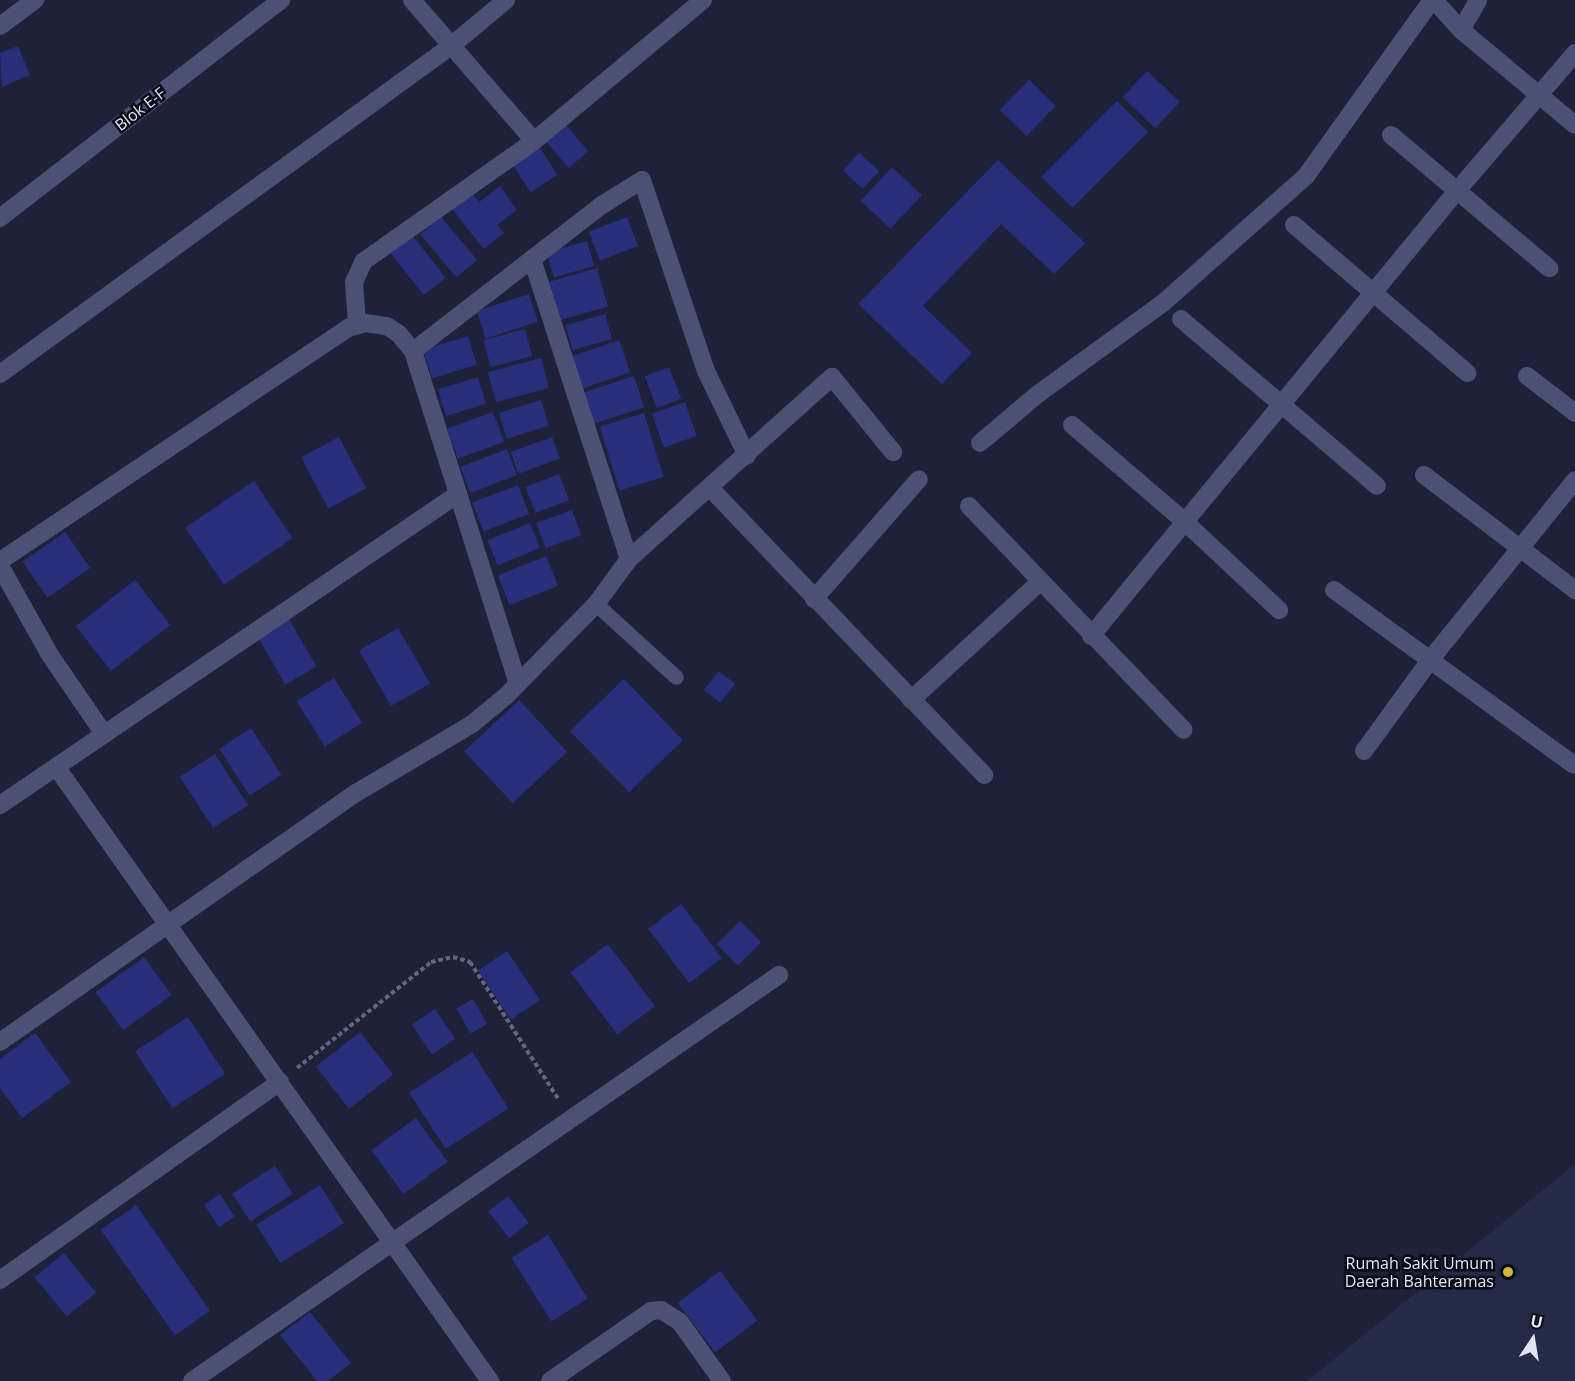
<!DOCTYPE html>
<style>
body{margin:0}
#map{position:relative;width:1575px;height:1381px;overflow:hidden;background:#1d2139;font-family:"Open Sans",sans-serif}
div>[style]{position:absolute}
.built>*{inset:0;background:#252a48}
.building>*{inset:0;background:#292d7a;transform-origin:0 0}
.path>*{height:4px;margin-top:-2px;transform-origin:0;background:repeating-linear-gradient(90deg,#62667b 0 4.5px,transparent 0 7.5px)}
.lane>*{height:15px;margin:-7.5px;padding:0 7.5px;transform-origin:7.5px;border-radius:7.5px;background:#4a5174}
.street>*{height:18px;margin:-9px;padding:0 9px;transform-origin:9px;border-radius:9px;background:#4a5174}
.dots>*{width:16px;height:16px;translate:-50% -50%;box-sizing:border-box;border:3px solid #090b16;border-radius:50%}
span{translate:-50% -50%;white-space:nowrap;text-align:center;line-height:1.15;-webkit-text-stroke:5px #090b16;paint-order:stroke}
.street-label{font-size:16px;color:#e1e5f6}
.poi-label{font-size:16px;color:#e1e5f6}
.right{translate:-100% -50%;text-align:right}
.north{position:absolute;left:1503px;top:1309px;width:60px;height:60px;-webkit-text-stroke:4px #090b16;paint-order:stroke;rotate:12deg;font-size:16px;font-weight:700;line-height:24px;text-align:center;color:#e1e5f6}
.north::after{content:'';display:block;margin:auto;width:21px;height:27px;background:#e1e5f6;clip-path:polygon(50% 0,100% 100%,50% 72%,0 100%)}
</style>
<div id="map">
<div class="built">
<div style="clip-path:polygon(1575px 1164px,1575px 1381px,1307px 1381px)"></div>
</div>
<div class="building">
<div style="clip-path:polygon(18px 46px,30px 75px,2px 87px,0 53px)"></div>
<div style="left:1147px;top:71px;width:45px;height:36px;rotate:43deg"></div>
<div style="left:1029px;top:80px;width:37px;height:42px;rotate:44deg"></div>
<div style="left:1117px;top:101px;width:44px;height:107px;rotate:45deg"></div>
<div style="left:564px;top:123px;width:37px;height:26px;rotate:49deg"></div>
<div style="left:533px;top:137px;width:45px;height:32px;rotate:57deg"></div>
<div style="left:859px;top:153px;width:27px;height:24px;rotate:42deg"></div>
<div style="clip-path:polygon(998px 160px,1085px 243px,1054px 274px,1001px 224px,923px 306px,972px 353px,942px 384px,858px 304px)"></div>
<div style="left:892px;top:167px;width:41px;height:46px;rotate:43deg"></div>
<div style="clip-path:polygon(500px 186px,517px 210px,497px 225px,504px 233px,484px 249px,447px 203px,467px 187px,479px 202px)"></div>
<div style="left:441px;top:217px;width:56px;height:27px;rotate:50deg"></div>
<div style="left:627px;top:217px;width:31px;height:41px;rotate:69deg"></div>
<div style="left:413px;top:236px;width:53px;height:28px;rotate:52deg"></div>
<div style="left:587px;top:241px;width:26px;height:42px;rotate:74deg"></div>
<div style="left:597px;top:268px;width:40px;height:50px;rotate:74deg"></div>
<div style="left:529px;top:294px;width:29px;height:55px;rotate:72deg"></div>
<div style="left:605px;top:314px;width:26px;height:41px;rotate:74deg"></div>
<div style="left:525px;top:329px;width:28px;height:43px;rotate:75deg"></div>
<div style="left:468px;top:336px;width:30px;height:47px;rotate:73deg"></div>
<div style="left:619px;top:340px;width:34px;height:52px;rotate:71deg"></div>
<div style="left:541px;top:358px;width:31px;height:55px;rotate:75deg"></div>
<div style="left:669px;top:367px;width:34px;height:26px;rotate:69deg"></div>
<div style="left:634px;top:376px;width:33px;height:54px;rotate:72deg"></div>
<div style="left:478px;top:377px;width:28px;height:42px;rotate:73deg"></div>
<div style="left:541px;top:400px;width:27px;height:44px;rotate:73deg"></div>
<div style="left:685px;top:402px;width:36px;height:35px;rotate:71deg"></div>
<div style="left:493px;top:412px;width:32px;height:49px;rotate:70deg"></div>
<div style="left:644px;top:413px;width:67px;height:46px;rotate:73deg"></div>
<div style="left:339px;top:437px;width:58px;height:43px;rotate:62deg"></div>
<div style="left:552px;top:437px;width:23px;height:44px;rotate:70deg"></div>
<div style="left:507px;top:449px;width:28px;height:50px;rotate:69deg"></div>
<div style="left:559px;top:474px;width:28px;height:36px;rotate:69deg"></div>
<div style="left:254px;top:481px;width:69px;height:83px;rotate:56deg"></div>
<div style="left:518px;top:485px;width:31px;height:49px;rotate:69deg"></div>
<div style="left:572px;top:510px;width:27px;height:38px;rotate:70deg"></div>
<div style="left:530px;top:523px;width:27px;height:46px;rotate:68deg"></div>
<div style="left:65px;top:532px;width:44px;height:52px;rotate:55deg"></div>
<div style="left:546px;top:556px;width:32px;height:52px;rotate:68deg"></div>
<div style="left:135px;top:580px;width:57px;height:75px;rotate:52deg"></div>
<div style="left:286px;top:614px;width:61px;height:36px;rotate:60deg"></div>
<div style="left:398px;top:628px;width:64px;height:45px;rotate:60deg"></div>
<div style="left:719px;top:671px;width:21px;height:24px;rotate:39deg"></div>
<div style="left:334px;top:678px;width:53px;height:44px;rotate:58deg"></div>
<div style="left:624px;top:679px;width:85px;height:75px;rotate:46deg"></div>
<div style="left:519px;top:700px;width:71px;height:75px;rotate:47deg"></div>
<div style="left:251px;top:728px;width:56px;height:38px;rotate:57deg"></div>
<div style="left:215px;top:754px;width:61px;height:42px;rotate:57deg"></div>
<div style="left:681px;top:904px;width:68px;height:41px;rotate:53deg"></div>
<div style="left:740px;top:921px;width:30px;height:33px;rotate:45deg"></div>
<div style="left:608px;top:944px;width:78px;height:47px;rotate:53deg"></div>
<div style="left:507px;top:951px;width:59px;height:35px;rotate:56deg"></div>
<div style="left:144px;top:957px;width:47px;height:60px;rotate:54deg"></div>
<div style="left:473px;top:999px;width:29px;height:19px;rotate:61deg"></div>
<div style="left:435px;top:1009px;width:36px;height:28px;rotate:56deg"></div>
<div style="left:188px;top:1017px;width:68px;height:63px;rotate:57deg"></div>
<div style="left:360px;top:1032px;width:54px;height:56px;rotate:52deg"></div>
<div style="clip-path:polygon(35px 1033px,71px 1082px,22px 1118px,0 1088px,0 1059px)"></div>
<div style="left:472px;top:1052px;width:67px;height:75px;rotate:57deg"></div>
<div style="left:416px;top:1118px;width:54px;height:55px;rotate:54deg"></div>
<div style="left:275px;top:1166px;width:33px;height:51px;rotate:57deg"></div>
<div style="left:320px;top:1185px;width:45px;height:75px;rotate:58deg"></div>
<div style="left:220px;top:1194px;width:27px;height:19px;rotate:57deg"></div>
<div style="left:508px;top:1196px;width:34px;height:25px;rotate:52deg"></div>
<div style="left:136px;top:1205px;width:129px;height:43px;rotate:55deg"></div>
<div style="left:548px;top:1235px;width:75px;height:43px;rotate:58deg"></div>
<div style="left:64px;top:1253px;width:51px;height:38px;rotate:51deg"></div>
<div style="left:720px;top:1271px;width:62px;height:53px;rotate:53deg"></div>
<div style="clip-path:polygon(310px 1312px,351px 1363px,328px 1381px,317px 1381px,280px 1335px)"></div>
</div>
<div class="path">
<div style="left:297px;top:1068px;width:171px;rotate:-38.3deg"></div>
<div style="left:431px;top:962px;width:23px;rotate:-13deg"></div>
<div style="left:453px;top:957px;width:18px;rotate:16deg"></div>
<div style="left:470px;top:962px;width:164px;rotate:57.2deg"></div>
</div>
<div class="lane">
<div style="left:596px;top:604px;width:108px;rotate:42.4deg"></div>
</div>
<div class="street">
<div style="left:412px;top:0;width:186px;rotate:49.1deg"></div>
<div style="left:1434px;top:0;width:40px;rotate:48deg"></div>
<div style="left:1461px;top:30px;width:34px;rotate:-60deg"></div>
<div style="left:0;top:26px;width:44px;rotate:-36.6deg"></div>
<div style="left:1461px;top:30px;width:148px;rotate:39.8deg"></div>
<div style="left:1391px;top:135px;width:207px;rotate:40.1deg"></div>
<div style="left:0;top:218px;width:356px;rotate:-37.8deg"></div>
<div style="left:1294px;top:225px;width:228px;rotate:40.5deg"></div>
<div style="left:532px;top:259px;width:315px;rotate:72.1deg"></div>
<div style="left:1181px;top:319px;width:257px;rotate:40.4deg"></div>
<div style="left:357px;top:324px;width:42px;rotate:-94.1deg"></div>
<div style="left:354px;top:282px;width:23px;rotate:-65deg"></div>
<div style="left:364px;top:261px;width:208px;rotate:-35.2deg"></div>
<div style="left:534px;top:141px;width:220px;rotate:-39.8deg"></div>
<div style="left:413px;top:351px;width:239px;rotate:-37.7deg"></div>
<div style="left:602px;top:205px;width:47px;rotate:-32deg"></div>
<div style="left:642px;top:180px;width:201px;rotate:71.5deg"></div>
<div style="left:706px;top:371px;width:94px;rotate:64.2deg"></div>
<div style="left:0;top:374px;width:558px;rotate:-36.03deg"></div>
<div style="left:451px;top:46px;width:72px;rotate:-39.9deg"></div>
<div style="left:1527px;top:376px;width:61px;rotate:37.6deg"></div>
<div style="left:1072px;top:425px;width:149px;rotate:40.6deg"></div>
<div style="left:1185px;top:522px;width:129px;rotate:43.1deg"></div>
<div style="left:980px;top:443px;width:76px;rotate:-40.2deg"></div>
<div style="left:1038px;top:394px;width:155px;rotate:-36.1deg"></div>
<div style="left:1163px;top:303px;width:191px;rotate:-41.6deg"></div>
<div style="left:1306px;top:176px;width:216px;rotate:-54.4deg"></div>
<div style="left:1424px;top:475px;width:190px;rotate:37.3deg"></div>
<div style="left:710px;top:488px;width:397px;rotate:46.3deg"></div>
<div style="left:969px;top:506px;width:310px;rotate:46.2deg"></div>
<div style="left:0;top:561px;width:419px;rotate:-33.8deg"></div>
<div style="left:348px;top:328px;width:18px;rotate:-16deg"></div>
<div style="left:365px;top:323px;width:22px;rotate:8deg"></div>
<div style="left:387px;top:326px;width:14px;rotate:34deg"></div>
<div style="left:399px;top:334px;width:22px;rotate:51deg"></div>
<div style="left:413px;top:351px;width:346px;rotate:72.5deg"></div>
<div style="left:0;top:566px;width:102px;rotate:60.7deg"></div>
<div style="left:50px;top:655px;width:96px;rotate:55.6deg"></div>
<div style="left:1334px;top:590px;width:296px;rotate:36.1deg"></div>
<div style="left:814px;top:599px;width:159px;rotate:-48.8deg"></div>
<div style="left:1091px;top:636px;width:575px;rotate:-50.58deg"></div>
<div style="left:1456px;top:192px;width:183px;rotate:-49.4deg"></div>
<div style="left:911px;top:700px;width:175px;rotate:-42.5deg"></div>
<div style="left:1364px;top:751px;width:112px;rotate:-54deg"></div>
<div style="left:1430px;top:660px;width:231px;rotate:-51.1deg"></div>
<div style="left:57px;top:768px;width:751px;rotate:54.76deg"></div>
<div style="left:0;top:805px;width:554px;rotate:-34.18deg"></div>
<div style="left:0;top:1042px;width:434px;rotate:-35deg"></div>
<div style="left:356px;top:793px;width:135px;rotate:-30.7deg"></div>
<div style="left:472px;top:724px;width:45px;rotate:-39.6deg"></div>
<div style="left:507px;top:695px;width:127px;rotate:-45.6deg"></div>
<div style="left:596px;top:604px;width:56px;rotate:-53.7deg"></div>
<div style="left:629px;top:559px;width:273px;rotate:-41.9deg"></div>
<div style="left:832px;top:377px;width:97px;rotate:50.9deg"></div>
<div style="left:0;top:1280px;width:343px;rotate:-35.3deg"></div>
<div style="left:192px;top:1381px;width:714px;rotate:-34.67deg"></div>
<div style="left:550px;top:1381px;width:123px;rotate:-34.7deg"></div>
<div style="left:651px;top:1311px;width:10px;rotate:-6deg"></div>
<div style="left:661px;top:1310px;width:22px;rotate:32deg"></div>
<div style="left:680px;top:1322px;width:72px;rotate:54.6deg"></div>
</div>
<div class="dots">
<div style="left:1508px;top:1272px;background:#d4b635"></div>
</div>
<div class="street-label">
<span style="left:140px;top:109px;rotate:-38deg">Blok E-F</span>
</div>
<div class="poi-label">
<span class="right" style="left:1494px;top:1272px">Rumah Sakit Umum<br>Daerah Bahteramas</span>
</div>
<div class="north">U</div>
</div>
